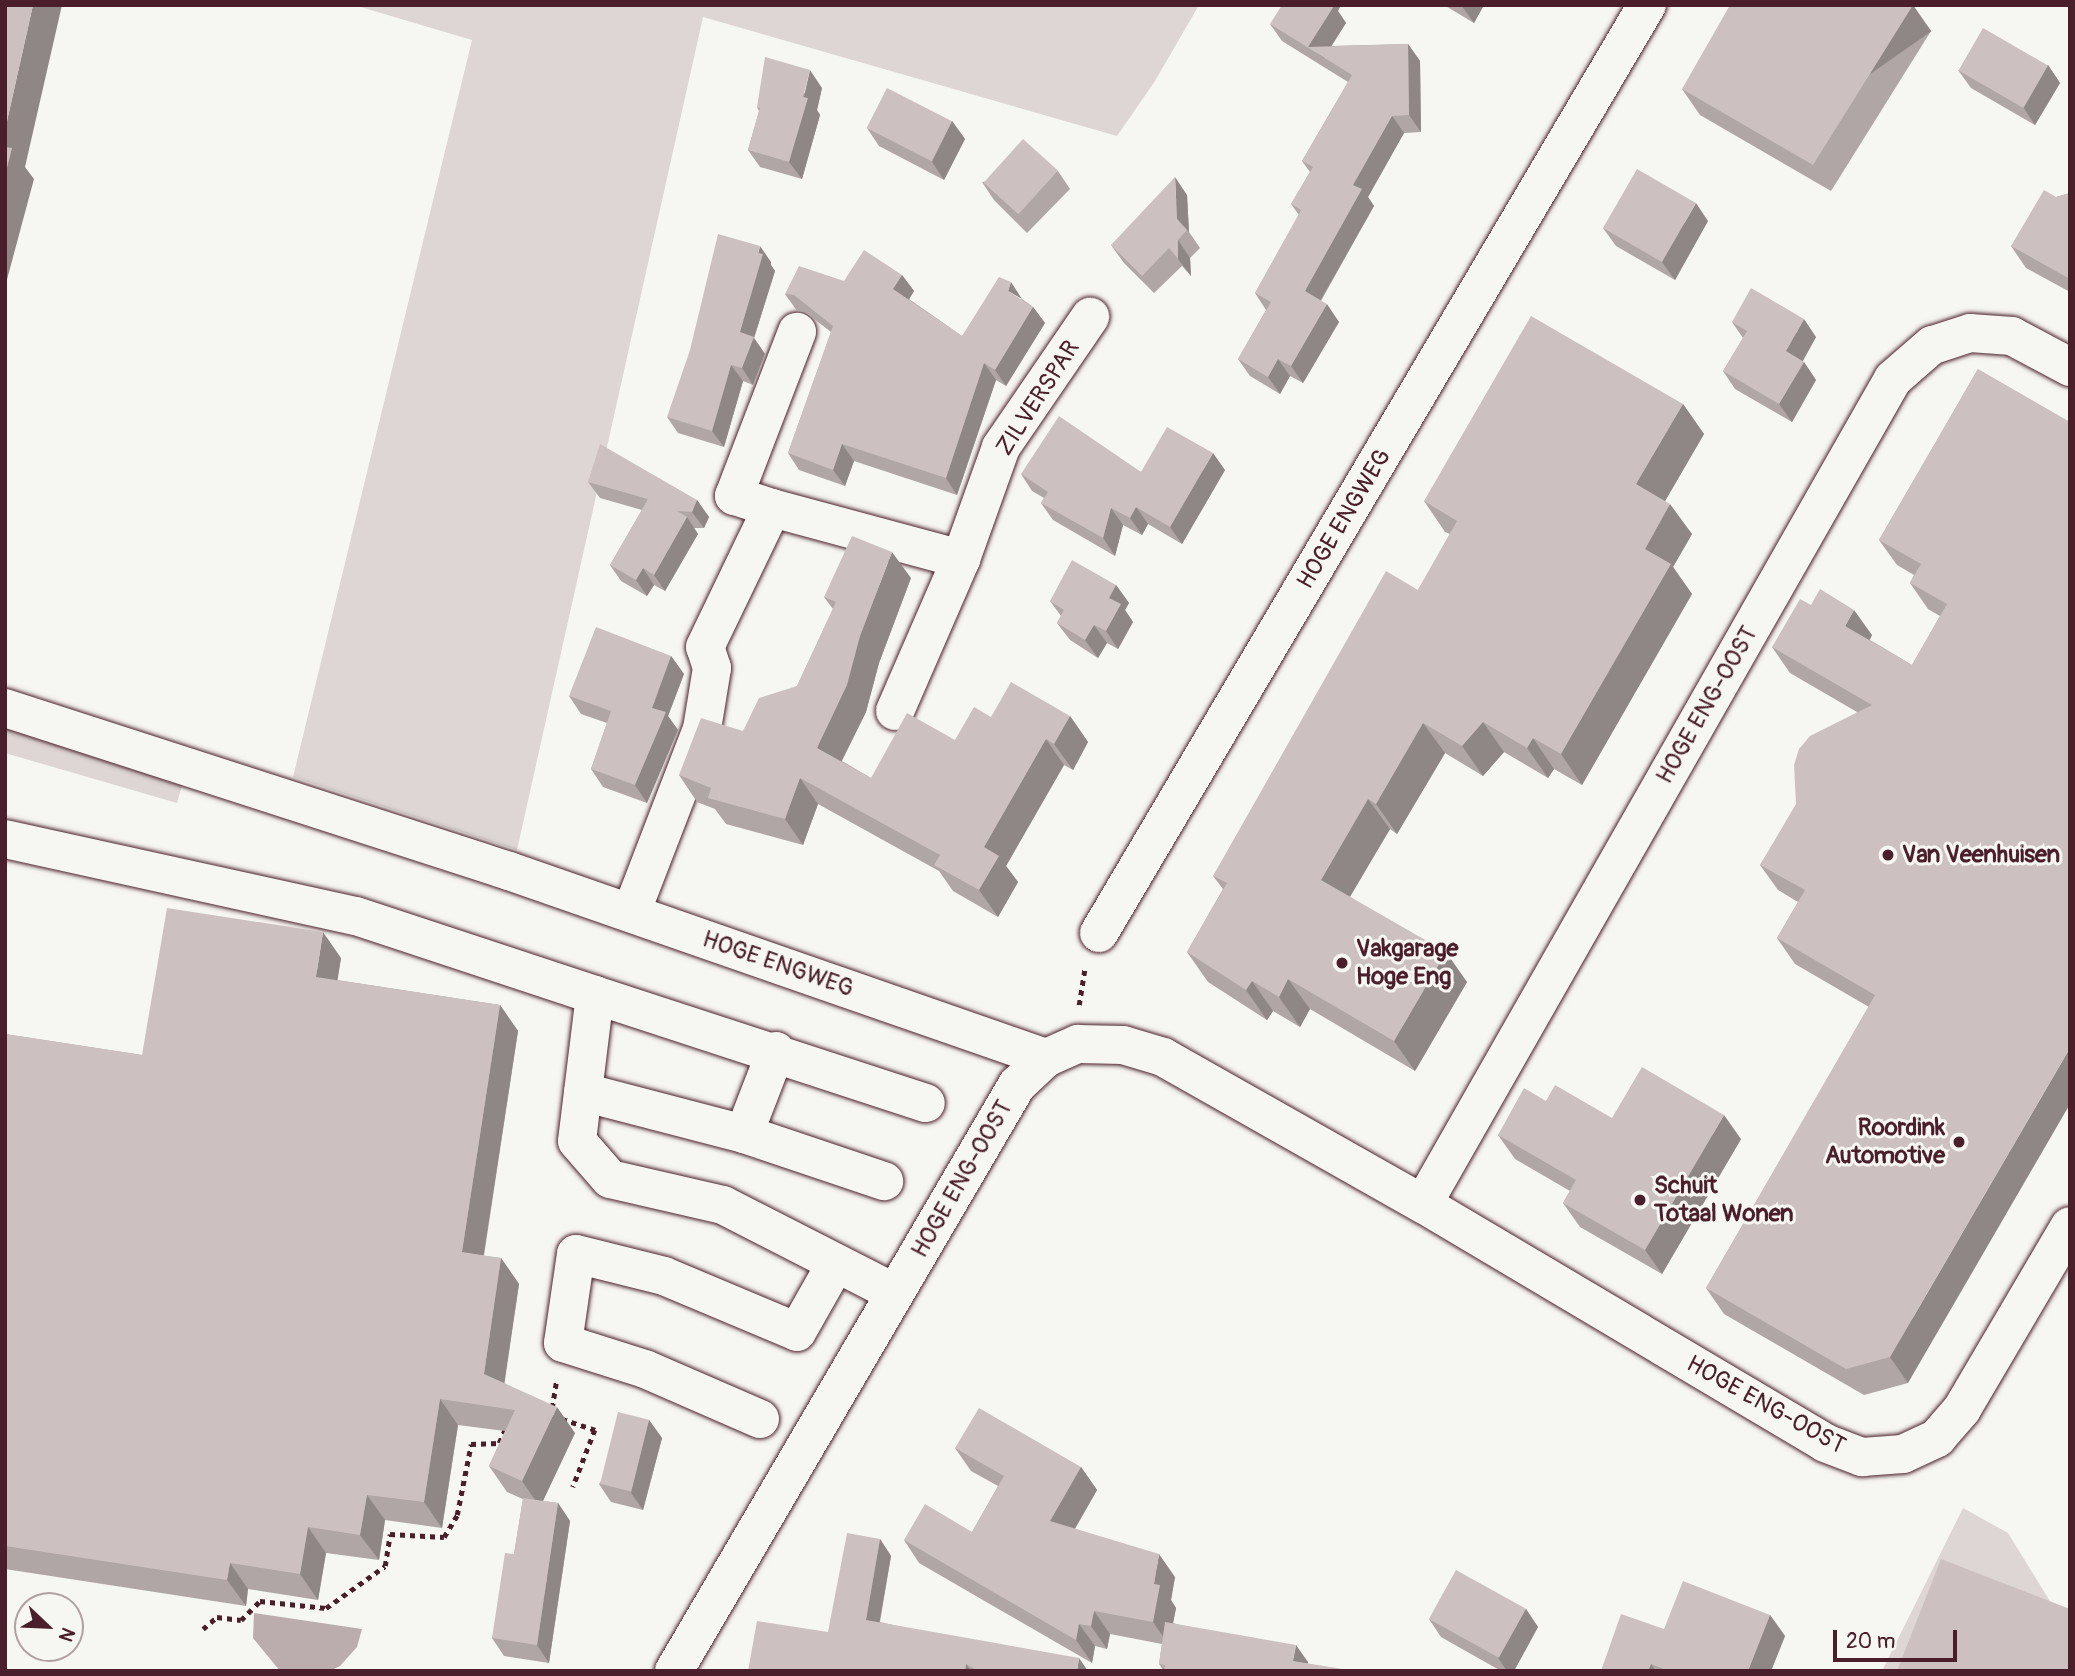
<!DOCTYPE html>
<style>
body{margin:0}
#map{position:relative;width:2075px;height:1676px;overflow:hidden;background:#f6f6f2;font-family:Pangolin,sans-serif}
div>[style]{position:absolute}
.green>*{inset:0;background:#ddd6d5}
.water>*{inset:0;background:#bbadae}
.path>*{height:4.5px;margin-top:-2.25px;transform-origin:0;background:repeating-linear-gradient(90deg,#4a1f2b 0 5px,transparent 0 10px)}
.roads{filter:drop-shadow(0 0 2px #4a1f2b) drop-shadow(0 0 2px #4a1f2b)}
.minor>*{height:38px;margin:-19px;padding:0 19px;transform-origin:19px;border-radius:19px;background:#f6f6f2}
.wall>*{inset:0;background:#afa6a5}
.shaded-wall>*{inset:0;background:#8f8786;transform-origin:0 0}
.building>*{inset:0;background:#ccc1c0;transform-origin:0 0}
.dots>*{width:19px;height:19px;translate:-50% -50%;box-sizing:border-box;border:4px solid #f6f6f2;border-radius:50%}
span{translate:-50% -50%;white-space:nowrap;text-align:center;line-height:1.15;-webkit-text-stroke:6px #f6f6f2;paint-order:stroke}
.street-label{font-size:24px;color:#4a1f2b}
.poi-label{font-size:24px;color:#4a1f2b;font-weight:700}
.left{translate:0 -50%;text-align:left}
.right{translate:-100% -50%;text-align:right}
.frame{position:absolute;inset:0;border:7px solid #4a1f2b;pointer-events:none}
.north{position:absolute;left:14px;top:1592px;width:70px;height:70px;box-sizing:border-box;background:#f6f6f2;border:2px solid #b1a0a2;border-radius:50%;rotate:113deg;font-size:19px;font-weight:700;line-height:28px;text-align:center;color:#4a1f2b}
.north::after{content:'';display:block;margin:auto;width:24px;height:32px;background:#4a1f2b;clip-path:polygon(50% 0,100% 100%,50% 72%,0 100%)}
.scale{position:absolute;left:1833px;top:1630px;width:124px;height:32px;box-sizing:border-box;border:4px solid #4a1f2b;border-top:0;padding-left:9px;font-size:21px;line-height:24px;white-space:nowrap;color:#4a1f2b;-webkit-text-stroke:5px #f6f6f2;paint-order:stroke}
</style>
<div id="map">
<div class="green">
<div style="clip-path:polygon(354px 5px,1199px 5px,1155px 81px,1117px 136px,703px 17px,517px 850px,293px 777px,472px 40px)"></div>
<div style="clip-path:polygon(5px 723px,183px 782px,177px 803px,5px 753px)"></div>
<div style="clip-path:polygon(1963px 1508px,2008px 1533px,2053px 1606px,1966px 1671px,1882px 1671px)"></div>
</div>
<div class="water">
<div style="clip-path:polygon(254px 1613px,362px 1629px,357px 1647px,340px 1666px,330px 1671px,280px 1671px,253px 1638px)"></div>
</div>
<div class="path">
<div style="left:1079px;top:1005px;width:36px;rotate:-81deg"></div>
<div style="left:552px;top:1408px;width:26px;rotate:-81deg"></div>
<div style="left:562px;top:1419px;width:35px;rotate:18deg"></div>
<div style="left:595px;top:1430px;width:61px;rotate:111.1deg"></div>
<div style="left:203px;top:1629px;width:18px;rotate:-41deg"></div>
<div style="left:217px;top:1617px;width:24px;rotate:7deg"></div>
<div style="left:241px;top:1620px;width:27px;rotate:-45deg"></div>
<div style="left:260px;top:1601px;width:66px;rotate:6.1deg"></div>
<div style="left:326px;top:1608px;width:72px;rotate:-35.4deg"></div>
<div style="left:385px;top:1566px;width:32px;rotate:-81deg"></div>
<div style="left:390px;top:1534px;width:54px;rotate:3.2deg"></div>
<div style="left:444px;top:1537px;width:26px;rotate:-59deg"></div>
<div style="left:457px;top:1515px;width:72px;rotate:-78.8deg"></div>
<div style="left:471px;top:1444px;width:28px;rotate:-2deg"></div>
<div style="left:499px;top:1443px;width:17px;rotate:-66deg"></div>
</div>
<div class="roads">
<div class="minor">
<div style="left:2070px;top:367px;width:66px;rotate:-151.9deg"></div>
<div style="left:2012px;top:336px;width:42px;rotate:-175.9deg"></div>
<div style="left:1970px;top:333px;width:40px;rotate:162deg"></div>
<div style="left:1932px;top:345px;width:52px;rotate:138.9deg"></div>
<div style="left:1893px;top:379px;width:949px;rotate:119.67deg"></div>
<div style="left:1423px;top:1204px;width:468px;rotate:30.7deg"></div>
<div style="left:1825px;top:1443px;width:40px;rotate:21deg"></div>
<div style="left:1862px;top:1457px;width:41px;rotate:-4.2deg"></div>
<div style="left:1903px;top:1454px;width:38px;rotate:-25deg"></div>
<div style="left:1937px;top:1438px;width:38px;rotate:-49deg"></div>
<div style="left:1962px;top:1409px;width:212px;rotate:-59.5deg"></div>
<div style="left:772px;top:508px;width:196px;rotate:15.1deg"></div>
<div style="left:961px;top:559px;width:119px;rotate:-70.3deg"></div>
<div style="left:1001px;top:447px;width:158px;rotate:-55.6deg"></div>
<div style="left:5px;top:708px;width:530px;rotate:17.92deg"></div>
<div style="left:509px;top:871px;width:569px;rotate:19.2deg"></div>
<div style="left:895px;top:711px;width:166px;rotate:-66.5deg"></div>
<div style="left:5px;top:839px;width:359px;rotate:12.4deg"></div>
<div style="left:356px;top:916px;width:252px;rotate:18.3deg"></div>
<div style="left:631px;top:913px;width:197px;rotate:-68.9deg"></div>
<div style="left:702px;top:729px;width:62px;rotate:-80.7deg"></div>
<div style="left:712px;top:668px;width:22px;rotate:-108deg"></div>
<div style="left:705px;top:647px;width:154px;rotate:-64.3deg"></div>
<div style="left:772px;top:508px;width:40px;rotate:-162deg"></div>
<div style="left:734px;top:496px;width:176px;rotate:-69deg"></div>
<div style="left:1099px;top:933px;width:1078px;rotate:-59.44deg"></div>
<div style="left:776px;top:1051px;width:89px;rotate:111.1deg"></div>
<div style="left:744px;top:1134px;width:148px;rotate:18.6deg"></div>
<div style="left:583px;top:1092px;width:166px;rotate:14.6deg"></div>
<div style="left:895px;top:1293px;width:193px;rotate:-152.9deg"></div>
<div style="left:723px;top:1205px;width:116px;rotate:-167deg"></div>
<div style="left:610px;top:1179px;width:50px;rotate:-131deg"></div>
<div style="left:577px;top:1141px;width:147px;rotate:-83deg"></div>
<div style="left:595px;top:995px;width:348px;rotate:18.1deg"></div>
<div style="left:760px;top:1419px;width:125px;rotate:-156.5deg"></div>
<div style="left:645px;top:1369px;width:86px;rotate:-162.4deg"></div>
<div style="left:563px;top:1343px;width:90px;rotate:-81.7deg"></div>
<div style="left:576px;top:1254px;width:91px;rotate:14deg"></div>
<div style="left:664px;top:1276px;width:144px;rotate:22.8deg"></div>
<div style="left:797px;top:1332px;width:79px;rotate:-60.5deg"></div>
<div style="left:674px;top:1671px;width:679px;rotate:-59.66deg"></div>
<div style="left:1017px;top:1085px;width:40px;rotate:-43deg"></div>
<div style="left:1046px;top:1058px;width:35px;rotate:-24deg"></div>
<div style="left:1078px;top:1044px;width:45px;rotate:1.3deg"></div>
<div style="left:1123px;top:1045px;width:42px;rotate:16.7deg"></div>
<div style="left:1163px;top:1057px;width:299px;rotate:29.5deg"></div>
</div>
</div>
<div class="wall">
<div style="clip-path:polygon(1444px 5px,1484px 5px,1474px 23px)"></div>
<div style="clip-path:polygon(1338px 11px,1346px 23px,1331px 46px,1408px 44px,1420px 61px,1421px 132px,1404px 133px,1368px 197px,1374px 206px,1321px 301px,1339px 322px,1303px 383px,1290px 376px,1280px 394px,1250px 376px,1238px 359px,1266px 310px,1255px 293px,1299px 215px,1291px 204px,1310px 172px,1302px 161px,1348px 82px,1282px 41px,1270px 24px)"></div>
<div style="clip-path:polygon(1931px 31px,1831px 191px,1700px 115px,1682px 89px)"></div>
<div style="clip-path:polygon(2048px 65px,2060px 83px,2035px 125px,1971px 88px,1958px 70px)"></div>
<div style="clip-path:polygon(822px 88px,817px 110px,820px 115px,802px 179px,760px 167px,748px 150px,759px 111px,757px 107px)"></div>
<div style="clip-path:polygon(952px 121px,965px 139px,944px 180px,879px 146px,867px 128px)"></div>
<div style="clip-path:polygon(1058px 171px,1070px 189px,1027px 233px,994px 200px,982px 182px)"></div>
<div style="clip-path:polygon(2070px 193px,2070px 292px,2026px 268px,2011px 246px,2056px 197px)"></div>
<div style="clip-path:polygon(1187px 195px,1189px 232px,1200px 248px,1190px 258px,1191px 276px,1182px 266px,1154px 293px,1124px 263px,1111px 245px)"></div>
<div style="clip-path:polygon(1708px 221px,1675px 280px,1616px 246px,1603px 228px)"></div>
<div style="clip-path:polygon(771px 262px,771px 265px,775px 271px,754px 338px,765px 354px,753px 385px,743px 381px,724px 447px,678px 433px,667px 417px)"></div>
<div style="clip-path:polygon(902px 275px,914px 291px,909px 299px,962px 336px,1022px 299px,1033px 307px,1045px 323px,1006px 386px,996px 380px,957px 495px,854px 461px,845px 486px,799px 470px,788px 453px,831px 332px,805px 312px,797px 311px,785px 294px,844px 281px)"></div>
<div style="clip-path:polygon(1732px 322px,1816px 337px,1803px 361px,1816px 380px,1792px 422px,1735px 389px,1723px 371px,1743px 338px)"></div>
<div style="clip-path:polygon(1978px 369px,1908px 1383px,1864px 1395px,1724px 1314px,1706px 1288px,1869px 1007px,1795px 964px,1777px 938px,1798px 902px,1778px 890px,1760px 865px,1857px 712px,1790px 673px,1772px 647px,1872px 635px,1870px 640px,1912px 665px,1940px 616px,1928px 609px,1910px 583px,1914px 575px,1897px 565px,1879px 540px)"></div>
<div style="clip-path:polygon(1683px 404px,1704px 434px,1665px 501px,1692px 534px,1673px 567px,1692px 594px,1582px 785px,1554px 769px,1548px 778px,1504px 752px,1483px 776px,1445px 753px,1397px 834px,1390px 829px,1350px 897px,1467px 982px,1415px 1071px,1310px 1009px,1300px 1027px,1273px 1011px,1267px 1020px,1208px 982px,1187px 952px,1223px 889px,1213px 876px,1418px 590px,1450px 534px,1445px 532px,1424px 501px)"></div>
<div style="clip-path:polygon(1225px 470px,1182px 544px,1148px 524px,1142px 535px,1123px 525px,1115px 556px,1053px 520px,1041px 503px,1044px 498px,1032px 491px,1021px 474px)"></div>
<div style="clip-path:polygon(588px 482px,697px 500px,709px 517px,704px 528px,694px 528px,698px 534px,665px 591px,654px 585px,647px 596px,621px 581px,610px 565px,642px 510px,600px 498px)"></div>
<div style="clip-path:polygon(911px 578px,879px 663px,866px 712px,842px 761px,871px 778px,955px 740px,991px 717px,1070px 716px,1088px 742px,1073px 770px,1064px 765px,1006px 866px,1018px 882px,998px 917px,953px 891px,939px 871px,818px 804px,803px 845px,726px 824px,715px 809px,697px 802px,679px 775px,743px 731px,797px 686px,833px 609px,824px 597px)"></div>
<div style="clip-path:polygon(1116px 585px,1129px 603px,1125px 610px,1133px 622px,1118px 649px,1107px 643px,1098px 658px,1070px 640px,1057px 623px,1061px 616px,1050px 601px)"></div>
<div style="clip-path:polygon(671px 656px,684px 674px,668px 716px,678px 730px,647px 803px,603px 787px,591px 769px,607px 723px,581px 714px,569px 696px)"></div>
<div style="clip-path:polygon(341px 958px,337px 980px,500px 1005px,518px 1031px,484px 1256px,501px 1258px,519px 1284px,504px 1383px,575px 1433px,543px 1501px,558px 1503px,570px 1521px,549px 1663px,504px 1656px,492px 1638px,514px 1554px,523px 1499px,507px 1492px,489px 1466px,505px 1431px,458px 1425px,442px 1528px,385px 1520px,379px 1560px,326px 1553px,318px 1600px,248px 1589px,246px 1606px,5px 1569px,5px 1034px,142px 1055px)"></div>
<div style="clip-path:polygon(1546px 1101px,1612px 1118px,1741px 1139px,1662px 1274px,1580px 1227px,1563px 1203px,1570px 1191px,1515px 1159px,1498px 1135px)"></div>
<div style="clip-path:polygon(649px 1420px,662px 1438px,643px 1510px,611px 1502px,599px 1484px)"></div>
<div style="clip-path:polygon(955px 1448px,1081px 1467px,1097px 1490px,1075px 1529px,1175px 1577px,1171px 1600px,1176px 1608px,1173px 1623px,1308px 1662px,1308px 1663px,1164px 1671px,1159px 1664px,1162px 1644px,1110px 1634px,1107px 1649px,1095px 1646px,1092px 1663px,919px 1563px,904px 1540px,972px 1532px,998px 1486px,971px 1471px)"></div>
<div style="clip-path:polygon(880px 1539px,891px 1556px,880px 1622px,1088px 1671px,748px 1671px,828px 1632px)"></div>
<div style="clip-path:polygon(1526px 1609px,1538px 1627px,1514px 1671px,1501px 1671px,1441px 1637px,1429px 1619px)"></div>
<div style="clip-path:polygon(1770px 1615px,1785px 1636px,1771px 1671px,1601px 1671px,1664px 1629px)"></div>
</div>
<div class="shaded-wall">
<div style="clip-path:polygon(33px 5px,62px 5px,25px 167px,34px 179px,5px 287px,5px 130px)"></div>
<div style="clip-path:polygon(1327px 5px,1341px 5px,1338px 11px,1346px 23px,1324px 58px,1308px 47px)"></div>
<div style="clip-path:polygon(1461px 5px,1484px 5px,1474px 23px)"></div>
<div style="left:1913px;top:5px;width:32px;height:189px;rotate:55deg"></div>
<div style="clip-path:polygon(1408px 44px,1420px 61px,1421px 132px,1409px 115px)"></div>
<div style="clip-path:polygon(2048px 65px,2060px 83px,2035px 125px,2023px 107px)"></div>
<div style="clip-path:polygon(810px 70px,822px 88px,817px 110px,820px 115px,802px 179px,789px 162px)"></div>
<div style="clip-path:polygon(1392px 116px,1404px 133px,1368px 197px,1374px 206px,1316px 308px,1305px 291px,1353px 185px)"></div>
<div style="clip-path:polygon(952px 121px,965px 139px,944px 180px,932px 162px)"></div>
<div style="clip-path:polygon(1175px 177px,1187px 195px,1189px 232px,1177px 219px)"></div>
<div style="clip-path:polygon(1696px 203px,1708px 221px,1675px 280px,1662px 262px)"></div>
<div style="clip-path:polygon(1178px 240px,1190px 258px,1191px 276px,1178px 259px)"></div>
<div style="clip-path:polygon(760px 246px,771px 262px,771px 265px,775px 271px,754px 338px,765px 354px,753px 385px,742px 368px,740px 332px)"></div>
<div style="clip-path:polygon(902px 275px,914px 291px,905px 306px,893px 289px)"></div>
<div style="clip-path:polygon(1011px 282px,1022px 299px,1008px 291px)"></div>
<div style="clip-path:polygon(1327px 304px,1339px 322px,1303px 383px,1291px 366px)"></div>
<div style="clip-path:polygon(1033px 307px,1045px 323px,1006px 386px,995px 370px)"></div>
<div style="clip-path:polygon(1804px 319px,1816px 337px,1798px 369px,1786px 351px)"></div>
<div style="clip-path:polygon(1278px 359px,1290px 376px,1280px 394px,1268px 377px)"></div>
<div style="clip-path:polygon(1804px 362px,1816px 380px,1792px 422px,1779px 404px)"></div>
<div style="clip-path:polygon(984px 363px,996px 380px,957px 495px,946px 478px)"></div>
<div style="clip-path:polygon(731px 365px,743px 381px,724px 447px,712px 431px)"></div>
<div style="clip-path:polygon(1683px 404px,1704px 434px,1657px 515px,1636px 484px)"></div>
<div style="clip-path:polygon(842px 444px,854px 461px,845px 486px,833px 470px)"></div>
<div style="clip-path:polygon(1213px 453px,1225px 470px,1182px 544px,1170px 527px)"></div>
<div style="clip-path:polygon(697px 500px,709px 517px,704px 528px,692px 512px)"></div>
<div style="clip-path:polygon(1670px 504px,1692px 534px,1673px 567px,1692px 594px,1582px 785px,1561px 754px,1645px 549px)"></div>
<div style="clip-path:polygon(1136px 507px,1148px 524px,1142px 535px,1130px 518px)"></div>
<div style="clip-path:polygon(1111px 508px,1123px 525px,1115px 556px,1103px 538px)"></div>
<div style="clip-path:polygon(687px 517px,698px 534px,665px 591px,654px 575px)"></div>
<div style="clip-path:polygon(892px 552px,911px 578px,879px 663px,866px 712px,835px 774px,817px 748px)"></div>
<div style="clip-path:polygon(643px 568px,654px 585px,647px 596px,636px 580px)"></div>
<div style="clip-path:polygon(1116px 585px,1129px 603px,1125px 610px,1133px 622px,1118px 649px,1106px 631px,1109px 598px)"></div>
<div style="clip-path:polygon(1854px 610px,1872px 635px,1863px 651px,1845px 626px)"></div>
<div style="clip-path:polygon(1094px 625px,1107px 643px,1098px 658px,1085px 640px)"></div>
<div style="clip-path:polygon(671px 656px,684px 674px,668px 716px,678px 730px,647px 803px,635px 785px,652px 708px)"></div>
<div style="clip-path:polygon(1070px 716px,1088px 742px,1073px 770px,1054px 744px)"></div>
<div style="clip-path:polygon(1483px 722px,1504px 752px,1483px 776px,1462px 746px)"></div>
<div style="clip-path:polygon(1423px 723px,1445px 753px,1397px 834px,1376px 804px)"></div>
<div style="clip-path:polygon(1533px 738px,1554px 769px,1548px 778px,1527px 748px)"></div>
<div style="clip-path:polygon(1046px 739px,1064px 765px,1006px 866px,1018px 882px,998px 917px,979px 890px,984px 847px)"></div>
<div style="clip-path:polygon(800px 778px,818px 804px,803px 845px,785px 819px)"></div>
<div style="clip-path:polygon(1368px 799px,1390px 829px,1342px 910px,1321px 880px)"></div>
<div style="clip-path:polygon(323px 932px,341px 958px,334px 1003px,316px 977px)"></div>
<div style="clip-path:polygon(1446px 952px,1467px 982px,1415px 1071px,1394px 1041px)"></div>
<div style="clip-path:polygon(1288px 979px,1310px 1009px,1300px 1027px,1279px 997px)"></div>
<div style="clip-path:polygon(1252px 981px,1273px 1011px,1267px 1020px,1246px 990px)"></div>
<div style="clip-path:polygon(500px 1005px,518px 1031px,480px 1278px,462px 1252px)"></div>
<div style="clip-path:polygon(2070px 1048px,2070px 1104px,1908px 1383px,1890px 1357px)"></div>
<div style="clip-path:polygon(1724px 1115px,1741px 1139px,1662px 1274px,1645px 1250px)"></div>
<div style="clip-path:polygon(501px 1258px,519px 1284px,502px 1400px,484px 1374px)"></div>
<div style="clip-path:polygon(440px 1399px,458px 1425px,442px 1528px,424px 1502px)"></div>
<div style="clip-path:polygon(557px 1407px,575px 1433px,540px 1507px,522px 1481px)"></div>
<div style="clip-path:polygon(649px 1420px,662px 1438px,643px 1510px,631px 1493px)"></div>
<div style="clip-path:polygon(1081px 1467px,1097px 1490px,1066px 1544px,1050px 1521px)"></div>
<div style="clip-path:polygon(367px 1495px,385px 1520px,379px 1560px,360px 1535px)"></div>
<div style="clip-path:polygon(558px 1503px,570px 1521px,549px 1663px,537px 1645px)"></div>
<div style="clip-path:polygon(308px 1527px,326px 1553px,318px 1600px,300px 1574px)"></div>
<div style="clip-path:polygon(880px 1539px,891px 1556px,877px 1636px,866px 1620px)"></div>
<div style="clip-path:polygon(1159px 1554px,1175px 1577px,1171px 1600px,1176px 1608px,1169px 1645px,1153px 1622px,1154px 1584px)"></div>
<div style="clip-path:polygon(230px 1563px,248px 1589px,246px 1606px,227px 1580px)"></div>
<div style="clip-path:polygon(1526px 1609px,1538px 1627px,1514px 1671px,1507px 1671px,1498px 1658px)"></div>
<div style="clip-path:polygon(1094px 1611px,1110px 1634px,1107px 1649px,1091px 1626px)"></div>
<div style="clip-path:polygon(1770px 1615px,1785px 1636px,1771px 1671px,1748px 1671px)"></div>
<div style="clip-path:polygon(1079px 1624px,1095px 1646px,1092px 1663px,1076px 1640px)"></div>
<div style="clip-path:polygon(1296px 1645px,1308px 1662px,1307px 1671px,1293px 1661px)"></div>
<div style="clip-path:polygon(1079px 1658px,1088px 1671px,1077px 1671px)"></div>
<div style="clip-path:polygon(966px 1664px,971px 1671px,965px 1671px)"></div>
<div style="clip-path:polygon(1651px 1664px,1656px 1671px,1648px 1671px)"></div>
</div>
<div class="building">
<div style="clip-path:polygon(5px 5px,33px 5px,5px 130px)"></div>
<div style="clip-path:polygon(1282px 5px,1333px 5px,1334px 6px,1308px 47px,1408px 44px,1409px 115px,1392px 116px,1353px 185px,1362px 189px,1305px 291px,1327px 304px,1291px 366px,1278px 359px,1268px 377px,1238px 359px,1271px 302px,1255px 293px,1301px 210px,1291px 204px,1313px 167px,1302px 161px,1352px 75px,1270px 24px)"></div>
<div style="clip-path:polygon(1730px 5px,1913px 5px,1813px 165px,1682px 89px)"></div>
<div style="left:1983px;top:28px;width:75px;height:49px;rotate:30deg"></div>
<div style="clip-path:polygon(765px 57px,810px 70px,803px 97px,808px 98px,789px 162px,748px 150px,760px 108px,757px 107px)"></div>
<div style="left:887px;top:88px;width:73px;height:45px;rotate:27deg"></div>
<div style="left:1023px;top:139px;width:47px;height:59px;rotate:42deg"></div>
<div style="clip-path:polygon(5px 147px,12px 148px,5px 176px)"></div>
<div style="left:1637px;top:169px;width:68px;height:68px;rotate:30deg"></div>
<div style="clip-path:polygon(1175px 177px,1177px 219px,1187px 230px,1178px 240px,1178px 259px,1169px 248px,1142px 276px,1111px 245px)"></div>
<div style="clip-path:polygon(2044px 190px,2056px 197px,2070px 193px,2070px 279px,2011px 246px)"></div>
<div style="clip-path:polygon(718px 234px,760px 246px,758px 253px,763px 254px,740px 332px,754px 337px,742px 368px,731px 365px,712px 431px,667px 417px,690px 350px)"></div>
<div style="clip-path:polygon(864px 250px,902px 275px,893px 289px,962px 336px,999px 277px,1011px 282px,1008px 291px,1033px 307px,995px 370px,984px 363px,946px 478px,842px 444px,833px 470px,788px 453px,833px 326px,794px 295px,785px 294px,799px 266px,844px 281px)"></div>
<div style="clip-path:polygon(1751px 288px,1804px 319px,1786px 351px,1804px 362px,1779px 404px,1723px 371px,1747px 331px,1732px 322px)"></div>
<div style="clip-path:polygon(1531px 316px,1683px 404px,1636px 484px,1670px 504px,1645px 549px,1671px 564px,1561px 754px,1533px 738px,1527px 748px,1483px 722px,1462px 746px,1423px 723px,1376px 804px,1368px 799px,1321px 880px,1446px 952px,1394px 1041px,1288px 979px,1279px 997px,1252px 981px,1246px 990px,1187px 952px,1227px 883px,1213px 876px,1386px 571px,1418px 590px,1457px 521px,1424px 501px)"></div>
<div style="clip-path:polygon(1978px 369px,2070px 422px,2070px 1048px,1890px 1357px,1846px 1369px,1706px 1288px,1875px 995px,1777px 938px,1805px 890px,1760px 865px,1796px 804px,1794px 765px,1799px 749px,1810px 736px,1872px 705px,1772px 647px,1800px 599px,1811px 605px,1820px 589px,1854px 610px,1845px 626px,1912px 665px,1947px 604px,1910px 583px,1921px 564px,1879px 540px)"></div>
<div style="clip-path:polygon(1059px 416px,1141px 472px,1167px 427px,1213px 453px,1170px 527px,1136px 507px,1130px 518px,1111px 508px,1103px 538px,1041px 503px,1048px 492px,1021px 474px)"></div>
<div style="clip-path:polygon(600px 444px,697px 500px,692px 512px,677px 511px,687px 517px,654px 575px,643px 568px,636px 580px,610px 565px,648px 499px,588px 482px)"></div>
<div style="clip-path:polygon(852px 536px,892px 552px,860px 636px,847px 685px,817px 748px,871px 778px,907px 713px,955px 740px,974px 707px,991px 717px,1011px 682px,1070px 716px,1054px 744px,1046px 739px,984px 847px,999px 856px,979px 890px,934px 865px,940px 855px,800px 778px,785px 819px,708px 798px,711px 788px,679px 775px,701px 718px,743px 731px,759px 698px,797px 686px,836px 602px,824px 597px)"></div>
<div style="clip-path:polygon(1072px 560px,1116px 585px,1109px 598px,1121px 604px,1106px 631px,1094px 625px,1085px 640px,1057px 623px,1064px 610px,1050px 601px)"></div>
<div style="clip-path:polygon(596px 627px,671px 656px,652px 708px,666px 712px,635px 785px,591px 769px,611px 711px,569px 696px)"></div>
<div style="clip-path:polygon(167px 908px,323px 932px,316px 977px,500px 1005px,462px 1252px,501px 1258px,484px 1374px,557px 1407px,522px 1481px,489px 1466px,515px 1410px,440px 1399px,424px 1502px,367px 1495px,360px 1535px,308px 1527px,300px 1574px,230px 1563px,227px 1580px,5px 1546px,5px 1034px,142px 1055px)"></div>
<div style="clip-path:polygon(1642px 1067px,1724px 1115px,1645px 1250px,1563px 1203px,1576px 1180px,1498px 1135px,1524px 1088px,1546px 1101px,1555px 1085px,1612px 1118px)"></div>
<div style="clip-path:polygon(979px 1408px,1081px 1467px,1050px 1521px,1159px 1554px,1154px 1584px,1160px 1585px,1153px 1622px,1094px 1611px,1091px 1626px,1079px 1624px,1076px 1640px,904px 1540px,925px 1504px,972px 1532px,1004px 1476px,955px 1448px)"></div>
<div style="left:618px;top:1412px;width:32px;height:74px;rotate:14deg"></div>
<div style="clip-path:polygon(523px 1498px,558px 1503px,537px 1645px,492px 1638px,505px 1553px,514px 1554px)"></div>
<div style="clip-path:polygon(847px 1533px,880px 1539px,866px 1620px,1079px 1658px,1077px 1671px,978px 1671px,966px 1664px,965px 1671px,748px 1671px,757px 1621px,828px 1632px)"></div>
<div style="clip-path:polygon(1941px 1559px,2070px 1609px,2070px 1671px,1897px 1671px)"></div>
<div style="left:1456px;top:1570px;width:80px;height:56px;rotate:29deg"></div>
<div style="clip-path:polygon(1683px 1581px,1770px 1615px,1748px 1671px,1669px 1671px,1651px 1664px,1648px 1671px,1601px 1671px,1621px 1614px,1664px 1629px)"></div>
<div style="clip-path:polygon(1165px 1622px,1296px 1645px,1293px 1661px,1355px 1671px,1164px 1671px,1165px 1665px,1159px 1664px)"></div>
</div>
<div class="dots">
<div style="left:1888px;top:855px;background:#4a1f2b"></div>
<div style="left:1342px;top:963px;background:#4a1f2b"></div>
<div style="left:1959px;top:1142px;background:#4a1f2b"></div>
<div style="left:1640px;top:1200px;background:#4a1f2b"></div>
</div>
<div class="street-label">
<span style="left:1038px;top:398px;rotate:-57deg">ZILVERSPAR</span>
<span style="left:1344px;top:519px;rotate:-59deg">HOGE ENGWEG</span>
<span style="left:1707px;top:705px;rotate:-60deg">HOGE ENG-OOST</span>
<span style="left:778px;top:964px;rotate:19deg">HOGE ENGWEG</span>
<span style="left:962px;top:1179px;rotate:-60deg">HOGE ENG-OOST</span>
<span style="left:1766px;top:1405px;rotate:29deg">HOGE ENG-OOST</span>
</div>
<div class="poi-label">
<span class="left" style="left:1902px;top:855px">Van Veenhuisen</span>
<span class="left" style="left:1356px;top:963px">Vakgarage<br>Hoge Eng</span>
<span class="right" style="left:1945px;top:1142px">Roordink<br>Automotive</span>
<span class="left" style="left:1654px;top:1200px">Schuit<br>Totaal Wonen</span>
</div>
<div class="frame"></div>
<div class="north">N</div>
<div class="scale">20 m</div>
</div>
